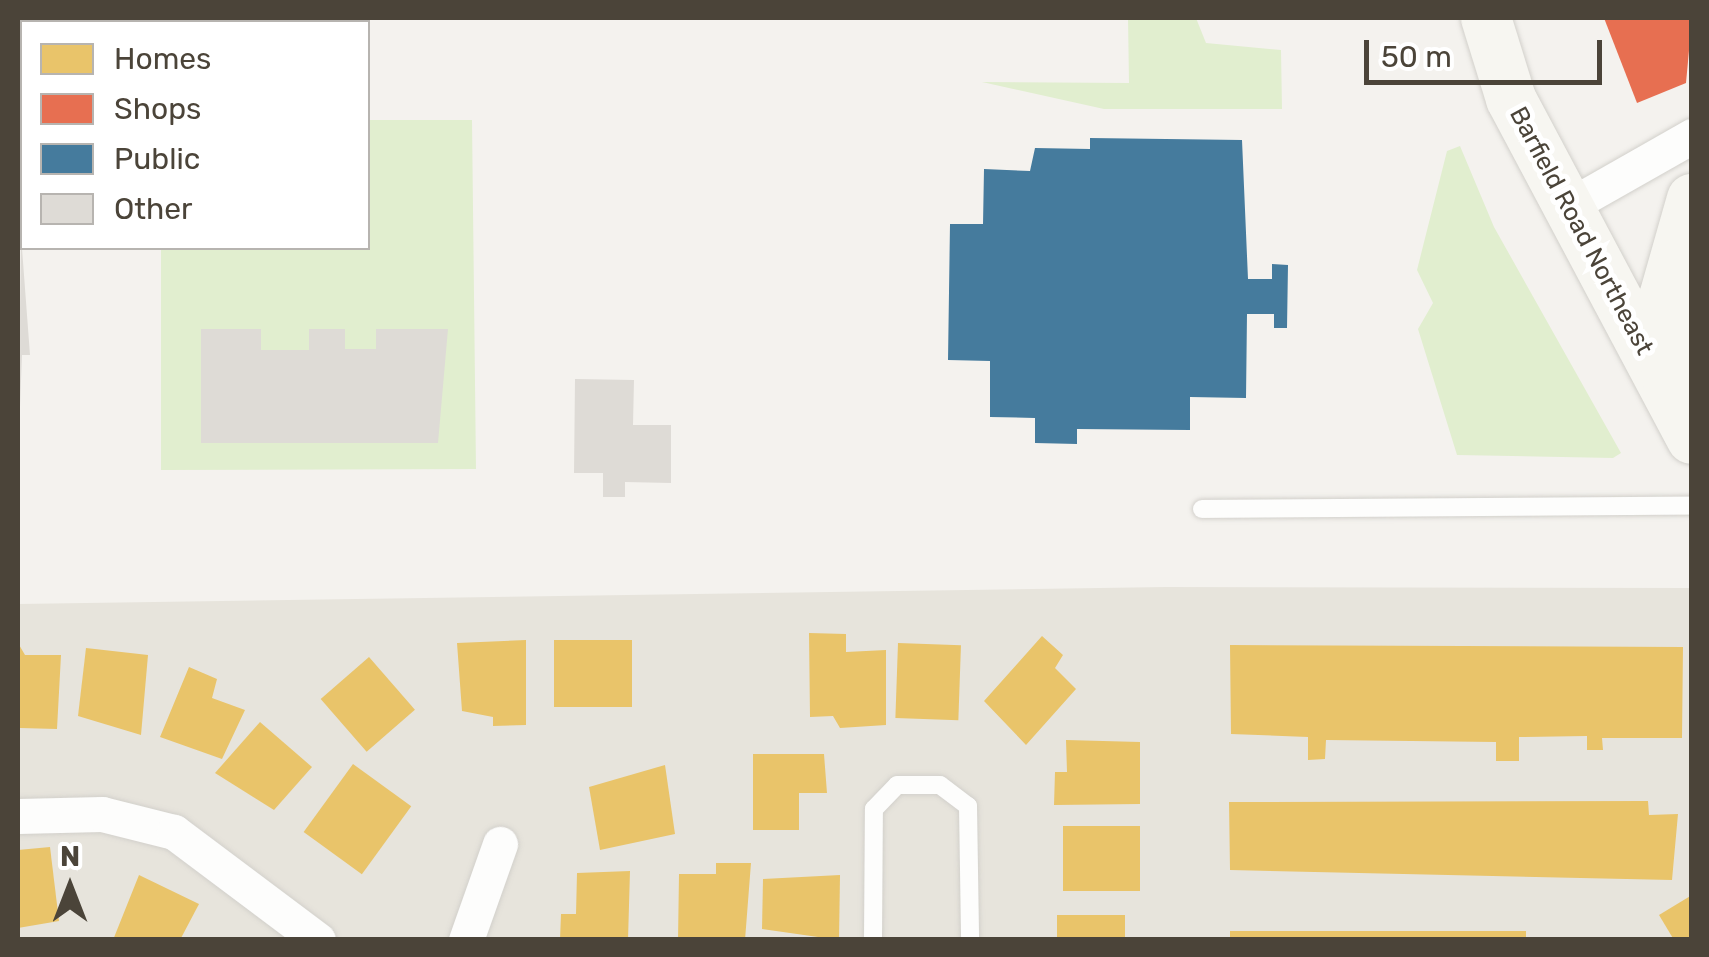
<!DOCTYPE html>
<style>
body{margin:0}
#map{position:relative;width:1709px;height:957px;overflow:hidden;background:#f4f2ee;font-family:Rubik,sans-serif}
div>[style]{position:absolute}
.residential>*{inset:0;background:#e7e4dc}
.green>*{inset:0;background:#e1eecf}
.homes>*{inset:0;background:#e9c46a;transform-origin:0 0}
.shops>*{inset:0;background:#e76f51}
.public>*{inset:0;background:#457b9d}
.building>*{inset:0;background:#dedbd6}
.roads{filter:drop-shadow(0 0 2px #d2d0cb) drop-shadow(0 0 2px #d2d0cb)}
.lane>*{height:18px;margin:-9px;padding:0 9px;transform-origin:9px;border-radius:9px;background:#fdfdfc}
.street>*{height:35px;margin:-17.5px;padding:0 17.5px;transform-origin:17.5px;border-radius:17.5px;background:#fdfdfc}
.secondary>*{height:50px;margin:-25px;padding:0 25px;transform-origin:25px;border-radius:25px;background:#f7f6f1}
span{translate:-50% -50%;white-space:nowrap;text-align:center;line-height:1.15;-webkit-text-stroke:10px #fff;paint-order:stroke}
.street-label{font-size:25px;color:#4b4439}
.frame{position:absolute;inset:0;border:20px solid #4b4439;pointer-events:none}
.legend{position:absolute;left:20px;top:20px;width:350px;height:230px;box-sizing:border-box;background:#fff;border:2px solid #b7b4b0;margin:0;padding:12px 18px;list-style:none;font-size:30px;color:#4b4439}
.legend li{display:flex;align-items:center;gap:20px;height:50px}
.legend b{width:50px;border:2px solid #b7b4b0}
.north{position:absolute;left:20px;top:837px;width:100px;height:100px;-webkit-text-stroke:8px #fff;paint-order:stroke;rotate:0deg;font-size:28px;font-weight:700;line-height:40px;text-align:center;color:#4b4439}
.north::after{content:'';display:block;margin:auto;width:35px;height:45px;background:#4b4439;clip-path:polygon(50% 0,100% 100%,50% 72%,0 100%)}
.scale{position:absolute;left:1364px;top:40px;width:238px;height:45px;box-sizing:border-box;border:5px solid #4b4439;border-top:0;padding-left:12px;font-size:30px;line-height:35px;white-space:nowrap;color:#4b4439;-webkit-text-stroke:8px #fff;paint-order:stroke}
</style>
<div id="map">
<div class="residential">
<div style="clip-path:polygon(1166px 587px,1691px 588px,1691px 939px,18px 940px,18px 604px)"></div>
</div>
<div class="green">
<div style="clip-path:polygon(1128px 18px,1196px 18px,1206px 43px,1281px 50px,1282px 109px,1104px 109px,982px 82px,1129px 83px)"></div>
<div style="clip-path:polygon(368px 120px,472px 120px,476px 469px,161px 470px,161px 248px,368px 248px)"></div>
<div style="clip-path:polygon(1460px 146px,1494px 227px,1621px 453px,1613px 458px,1457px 455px,1418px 329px,1433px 303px,1417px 270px,1447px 151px)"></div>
</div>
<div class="homes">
<div style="clip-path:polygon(809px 633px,846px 634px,846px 652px,886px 650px,886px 725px,840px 728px,833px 716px,810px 717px)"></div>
<div style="clip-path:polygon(1042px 636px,1063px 655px,1055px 668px,1076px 689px,1026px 745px,984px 701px)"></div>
<div style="clip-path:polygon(526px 640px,526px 725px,493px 726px,493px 717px,462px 711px,457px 643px)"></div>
<div style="left:632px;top:640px;width:67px;height:78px;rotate:90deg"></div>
<div style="clip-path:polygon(18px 643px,25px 655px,61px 655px,57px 729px,20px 728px)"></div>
<div style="left:898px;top:643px;width:63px;height:75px;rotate:2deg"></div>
<div style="clip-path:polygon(1230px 645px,1683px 647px,1682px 738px,1602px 738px,1603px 750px,1587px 750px,1587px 736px,1519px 737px,1519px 761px,1496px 761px,1496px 742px,1326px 740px,1325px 759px,1308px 760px,1308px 737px,1231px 734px)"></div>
<div style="clip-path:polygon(86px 648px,148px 655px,141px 735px,78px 716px)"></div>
<div style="left:369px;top:657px;width:70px;height:64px;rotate:49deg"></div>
<div style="clip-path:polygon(189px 667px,217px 679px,212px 698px,245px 710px,222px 759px,160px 737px)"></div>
<div style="clip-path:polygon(260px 722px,312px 767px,274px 810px,215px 773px)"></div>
<div style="clip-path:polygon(1066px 740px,1140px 742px,1140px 804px,1054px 805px,1055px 772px,1067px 772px)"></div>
<div style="clip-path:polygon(753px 754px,824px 754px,827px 793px,799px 793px,799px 830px,753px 830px)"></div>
<div style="left:353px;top:764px;width:72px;height:84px;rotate:36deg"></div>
<div style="clip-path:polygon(665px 765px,675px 834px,600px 850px,589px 787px)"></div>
<div style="clip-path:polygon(1648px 801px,1649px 815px,1678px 814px,1672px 880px,1230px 870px,1229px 802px)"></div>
<div style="left:1063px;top:826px;width:77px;height:65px"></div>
<div style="clip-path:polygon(50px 847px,59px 921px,18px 928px,18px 850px)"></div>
<div style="clip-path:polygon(716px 863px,751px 863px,745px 940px,678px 940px,679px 874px,716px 874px)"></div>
<div style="clip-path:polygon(630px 871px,628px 940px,560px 940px,561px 914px,576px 914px,577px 873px)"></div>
<div style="clip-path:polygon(139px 875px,199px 904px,180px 940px,113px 940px)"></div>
<div style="clip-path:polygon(840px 875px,839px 940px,762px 929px,763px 879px)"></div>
<div style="clip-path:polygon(1692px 895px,1692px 940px,1674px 940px,1659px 915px)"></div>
<div style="left:1057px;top:915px;width:68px;height:25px"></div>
<div style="left:1230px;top:931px;width:296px;height:9px"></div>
</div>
<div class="shops">
<div style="clip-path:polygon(1604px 18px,1692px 18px,1686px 83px,1637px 103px)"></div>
</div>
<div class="public">
<div style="clip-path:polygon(1090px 138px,1242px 140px,1248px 279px,1272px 279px,1272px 264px,1288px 265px,1287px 328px,1274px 328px,1274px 314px,1247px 314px,1246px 398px,1190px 397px,1190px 430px,1077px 429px,1077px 444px,1035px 443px,1035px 418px,990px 417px,990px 361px,948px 360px,950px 224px,983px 224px,984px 169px,1030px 171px,1035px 148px,1090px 149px)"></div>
</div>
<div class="building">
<div style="clip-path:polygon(21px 235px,30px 355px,22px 355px,18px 459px)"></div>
<div style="clip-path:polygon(201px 329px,261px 329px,261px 350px,309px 350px,309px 329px,345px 329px,345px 349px,376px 349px,376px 329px,448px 329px,438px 443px,201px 443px)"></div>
<div style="clip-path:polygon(575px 379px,634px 380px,633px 425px,671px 425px,671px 483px,625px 482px,625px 497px,603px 497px,603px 473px,574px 473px)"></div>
</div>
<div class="roads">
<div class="lane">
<div style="left:1202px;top:509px;width:490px;rotate:-0.4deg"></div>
<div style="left:873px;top:940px;width:131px;rotate:-89.6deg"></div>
<div style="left:874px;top:809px;width:33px;rotate:-46deg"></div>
<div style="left:897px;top:785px;width:43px"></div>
<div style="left:940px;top:785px;width:35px;rotate:37deg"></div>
<div style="left:968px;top:806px;width:134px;rotate:89.1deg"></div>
</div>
<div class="street">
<div style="left:1567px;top:207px;width:144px;rotate:-29.6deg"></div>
<div style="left:18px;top:816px;width:84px;rotate:-1.4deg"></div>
<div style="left:102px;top:814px;width:74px;rotate:14deg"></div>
<div style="left:174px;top:832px;width:180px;rotate:36.9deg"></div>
<div style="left:466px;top:940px;width:102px;rotate:-70.5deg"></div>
</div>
<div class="secondary">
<div style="left:1486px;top:18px;width:85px;rotate:72.8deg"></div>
<div style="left:1511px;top:99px;width:385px;rotate:62deg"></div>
<div style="left:1667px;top:379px;width:82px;rotate:-92.1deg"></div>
<div style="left:1664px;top:297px;width:102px;rotate:-74.1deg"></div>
</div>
</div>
<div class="street-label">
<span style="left:1581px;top:231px;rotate:62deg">Barfield Road Northeast</span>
</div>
<div class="frame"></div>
<ul class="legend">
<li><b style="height:28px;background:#e9c46a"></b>Homes</li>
<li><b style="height:28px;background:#e76f51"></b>Shops</li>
<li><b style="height:28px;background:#457b9d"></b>Public</li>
<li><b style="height:28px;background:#dedbd6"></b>Other</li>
</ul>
<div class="north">N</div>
<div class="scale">50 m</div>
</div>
